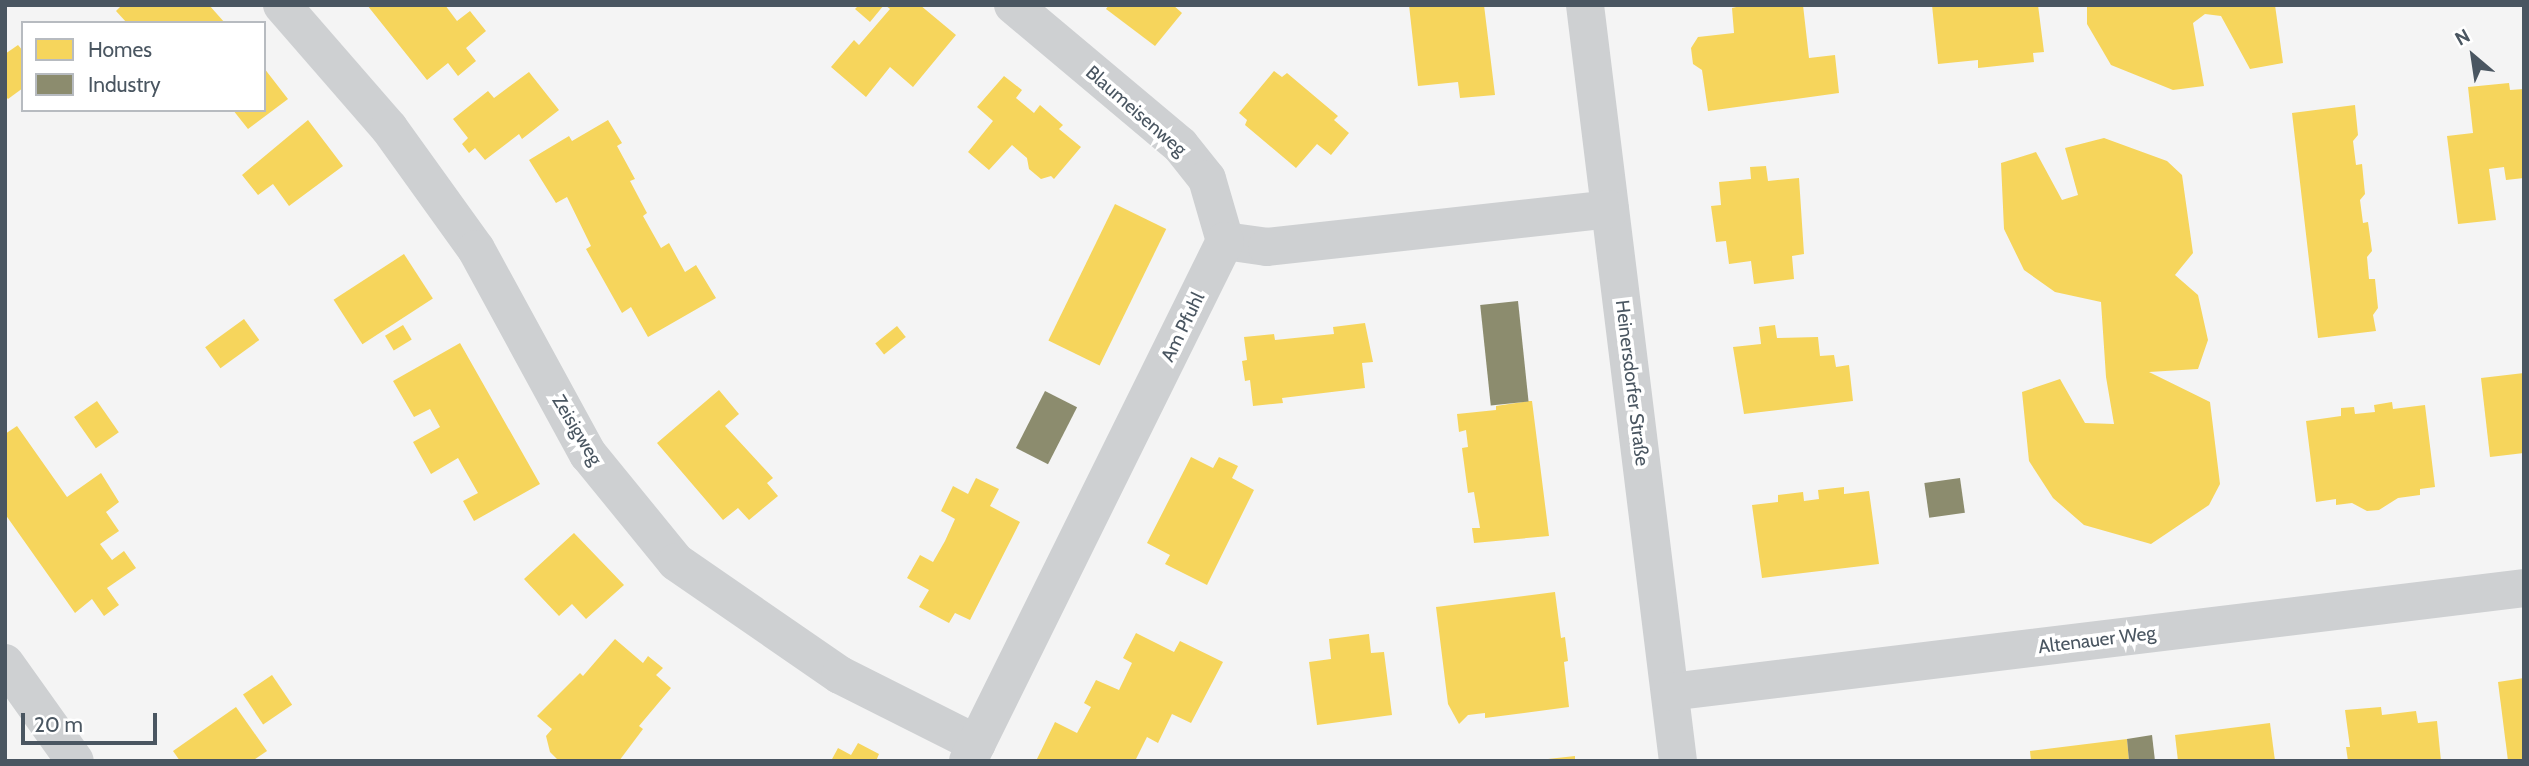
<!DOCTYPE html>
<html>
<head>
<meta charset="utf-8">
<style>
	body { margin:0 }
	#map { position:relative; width:2529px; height:766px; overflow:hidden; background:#f4f4f4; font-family:Cabin,sans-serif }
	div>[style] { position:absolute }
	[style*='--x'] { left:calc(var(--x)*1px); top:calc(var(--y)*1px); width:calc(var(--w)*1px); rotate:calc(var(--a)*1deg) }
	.homes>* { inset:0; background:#f6d55c; transform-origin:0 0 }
	.industry>* { inset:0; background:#8c8c6e; transform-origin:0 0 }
	.minor>* { height:38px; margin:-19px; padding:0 19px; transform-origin:19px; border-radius:19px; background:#ced0d2 }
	span { translate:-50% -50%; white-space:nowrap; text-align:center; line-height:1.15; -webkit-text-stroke:7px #fff; paint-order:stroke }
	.street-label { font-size:19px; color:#4a5661 }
	.frame { position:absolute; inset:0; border:7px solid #4a5661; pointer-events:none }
	.legend { position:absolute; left:21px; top:21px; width:245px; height:91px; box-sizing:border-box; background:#fff; border:2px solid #b7bbc0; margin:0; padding:9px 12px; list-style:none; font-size:21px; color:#4a5661 }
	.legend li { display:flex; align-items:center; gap:14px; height:35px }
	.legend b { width:35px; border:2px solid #b7bbc0 }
	.north { position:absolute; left:2438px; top:21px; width:70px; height:70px; -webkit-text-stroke:5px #fff; paint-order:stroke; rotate:331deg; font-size:19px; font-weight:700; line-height:28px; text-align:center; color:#4a5661 }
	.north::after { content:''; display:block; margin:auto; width:24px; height:32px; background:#4a5661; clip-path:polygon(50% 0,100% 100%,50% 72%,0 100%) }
	.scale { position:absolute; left:21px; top:713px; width:136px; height:32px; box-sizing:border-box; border:4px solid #4a5661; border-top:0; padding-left:9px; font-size:21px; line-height:24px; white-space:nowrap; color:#4a5661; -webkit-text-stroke:5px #fff; paint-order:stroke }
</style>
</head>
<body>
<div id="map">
	<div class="homes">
		<i style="clip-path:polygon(122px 5px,209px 5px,225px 23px,127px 23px,116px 11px)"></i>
		<i style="clip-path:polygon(367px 5px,445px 5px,457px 21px,470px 11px,486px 31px,466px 48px,476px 61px,458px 76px,448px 63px,427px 80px)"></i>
		<i style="clip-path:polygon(859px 5px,884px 5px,870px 22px,855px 9px)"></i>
		<i style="clip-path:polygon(885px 5px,920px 5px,956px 35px,913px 87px,890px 67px,866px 97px,831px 67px,854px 40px,859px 45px,890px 9px)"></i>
		<i style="clip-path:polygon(1109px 5px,1173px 5px,1182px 13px,1155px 46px,1106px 9px)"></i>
		<i style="clip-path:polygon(1409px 5px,1484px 5px,1495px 95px,1460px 98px,1458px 82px,1418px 86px)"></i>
		<i style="clip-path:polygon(1745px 5px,1803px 5px,1809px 58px,1835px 55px,1839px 93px,1708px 111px,1702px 70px,1693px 64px,1691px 48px,1698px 37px,1734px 33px,1732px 8px)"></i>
		<i style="clip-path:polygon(1932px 5px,2038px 5px,2044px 52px,2033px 53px,2034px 62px,1978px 68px,1978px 60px,1938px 64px)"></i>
		<i style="clip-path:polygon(2087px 5px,2275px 5px,2283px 63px,2250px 69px,2221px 16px,2205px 14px,2193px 23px,2204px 86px,2173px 90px,2111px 65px,2087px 24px)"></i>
		<i style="clip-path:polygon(18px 45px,23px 51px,23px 88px,8px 99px,5px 96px,5px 54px)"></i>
		<i style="clip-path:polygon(264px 68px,288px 99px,248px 129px,233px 110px,264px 110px)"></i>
		<i style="clip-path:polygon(1274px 71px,1282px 77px,1287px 73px,1338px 116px,1334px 120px,1349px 133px,1331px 155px,1317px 144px,1296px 168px,1245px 125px,1247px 120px,1239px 113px)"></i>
		<i style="clip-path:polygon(529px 72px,559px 110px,522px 139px,519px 134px,485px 160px,475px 148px,469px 153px,462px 144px,468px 138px,453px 119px,488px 91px,494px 98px)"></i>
		<i style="clip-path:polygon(1004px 76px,1022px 90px,1016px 98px,1034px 113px,1040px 105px,1063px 125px,1059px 129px,1081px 147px,1054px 179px,1051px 176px,1041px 179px,1029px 169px,1027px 158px,1012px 145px,989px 170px,968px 152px,993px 121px,977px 107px)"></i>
		<i style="clip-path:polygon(2509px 83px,2510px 90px,2524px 89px,2524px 178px,2506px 180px,2504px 167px,2489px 169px,2496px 220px,2458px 224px,2447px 136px,2473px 133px,2468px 87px)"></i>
		<i style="clip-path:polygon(2355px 105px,2358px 135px,2353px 141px,2356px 165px,2362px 164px,2365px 194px,2360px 200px,2363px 223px,2368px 222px,2372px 251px,2367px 257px,2369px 279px,2375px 279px,2378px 308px,2373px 315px,2376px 331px,2318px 338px,2292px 113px)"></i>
		<i style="clip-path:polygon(308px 120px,343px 166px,289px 206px,273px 184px,258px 195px,242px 175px)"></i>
		<i style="clip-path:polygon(608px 120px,622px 143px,617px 146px,635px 179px,630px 181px,647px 213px,643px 216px,661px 248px,669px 243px,685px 272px,696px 265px,716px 298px,648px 337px,631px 307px,622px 313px,586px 249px,591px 246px,567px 197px,556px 203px,529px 160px,569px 136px,572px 141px)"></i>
		<i style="clip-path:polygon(2104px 138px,2167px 161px,2182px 175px,2193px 253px,2175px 275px,2198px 295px,2208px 340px,2198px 369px,2149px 372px,2210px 402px,2220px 484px,2209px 505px,2151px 544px,2084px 525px,2053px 498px,2029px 461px,2022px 392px,2060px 379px,2085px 423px,2114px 424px,2106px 377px,2101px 302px,2055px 292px,2024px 270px,2004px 229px,2001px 163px,2036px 152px,2062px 200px,2078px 195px,2065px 148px)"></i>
		<i style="clip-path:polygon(1766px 166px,1768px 181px,1799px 178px,1804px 254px,1792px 256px,1794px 279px,1754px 284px,1751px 261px,1729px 264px,1726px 241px,1716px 242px,1711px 206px,1721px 205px,1719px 182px,1751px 179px,1750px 167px)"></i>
		<i style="left:1115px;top:204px;width:57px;height:152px;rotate:26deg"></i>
		<i style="left:404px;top:254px;width:53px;height:84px;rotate:57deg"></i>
		<i style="left:244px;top:319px;width:26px;height:48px;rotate:54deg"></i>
		<i style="clip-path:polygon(1365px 323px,1373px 362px,1362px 363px,1365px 388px,1282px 398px,1283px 403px,1253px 406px,1250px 380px,1245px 381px,1242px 361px,1247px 360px,1244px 337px,1274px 334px,1275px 340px,1334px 334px,1333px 327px)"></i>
		<i style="left:403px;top:325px;width:17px;height:21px;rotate:59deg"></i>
		<i style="clip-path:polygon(1775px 325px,1777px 338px,1818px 337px,1820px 356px,1834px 355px,1836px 367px,1849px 365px,1853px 401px,1744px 414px,1733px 347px,1761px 344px,1759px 327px)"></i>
		<i style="left:897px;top:326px;width:14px;height:28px;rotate:51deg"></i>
		<i style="clip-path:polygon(460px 343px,540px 484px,474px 521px,463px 501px,478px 493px,458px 458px,431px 474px,413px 442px,440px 427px,430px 409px,414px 417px,393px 381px)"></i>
		<i style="clip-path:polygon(2524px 373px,2524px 453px,2490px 457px,2481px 378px)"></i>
		<i style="clip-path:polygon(719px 390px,739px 414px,725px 426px,773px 478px,767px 483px,778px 496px,749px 520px,738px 508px,723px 520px,657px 443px)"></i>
		<i style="left:97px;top:401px;width:38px;height:28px;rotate:55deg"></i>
		<i style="clip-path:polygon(1529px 401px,1532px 401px,1549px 536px,1474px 543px,1472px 528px,1480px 528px,1474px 492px,1468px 493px,1462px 448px,1468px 447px,1466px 430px,1459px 432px,1457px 414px,1496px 410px,1496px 406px)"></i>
		<i style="clip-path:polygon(2392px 402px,2393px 409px,2425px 405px,2435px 487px,2420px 489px,2420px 495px,2398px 498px,2379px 510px,2367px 511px,2352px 503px,2336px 505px,2336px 499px,2316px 502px,2306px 421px,2341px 416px,2341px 408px,2354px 407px,2355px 414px,2375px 412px,2374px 405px)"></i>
		<i style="clip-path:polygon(17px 426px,67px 497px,101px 473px,119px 502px,106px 512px,119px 531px,100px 544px,112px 560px,124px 551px,136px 568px,107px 588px,119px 605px,104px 616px,92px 599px,75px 613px,5px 514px,5px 434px)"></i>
		<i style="clip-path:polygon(1191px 457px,1213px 468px,1219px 457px,1238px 466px,1232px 478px,1254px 490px,1207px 585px,1165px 564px,1170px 555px,1147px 543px)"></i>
		<i style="clip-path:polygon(976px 478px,999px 489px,990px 506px,1020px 522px,970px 620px,955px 613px,949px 623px,919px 607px,929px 590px,907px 578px,920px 555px,933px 562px,945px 541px,955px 519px,941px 511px,953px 486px,968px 494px)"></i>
		<i style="clip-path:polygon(1844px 487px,1844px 494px,1869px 491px,1879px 564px,1762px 578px,1752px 505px,1778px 502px,1778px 495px,1803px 492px,1804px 501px,1819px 499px,1818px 490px)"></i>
		<i style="clip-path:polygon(574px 533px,624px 585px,586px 619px,572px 604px,559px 616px,524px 579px)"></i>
		<i style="clip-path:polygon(1555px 592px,1561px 638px,1565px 637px,1568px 661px,1564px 662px,1569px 707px,1485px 718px,1485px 713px,1468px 715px,1459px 724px,1448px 704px,1436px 607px)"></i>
		<i style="clip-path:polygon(1136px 633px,1174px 652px,1180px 641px,1223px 662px,1191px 723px,1172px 714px,1158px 743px,1147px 737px,1135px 761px,1036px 761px,1055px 722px,1077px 733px,1091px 707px,1084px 703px,1096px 680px,1119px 690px,1132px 663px,1123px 658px)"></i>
		<i style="clip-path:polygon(1369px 634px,1371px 653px,1384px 652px,1392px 715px,1317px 725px,1309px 662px,1331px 659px,1329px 639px)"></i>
		<i style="clip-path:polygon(615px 639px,643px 663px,648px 656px,663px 668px,656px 675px,671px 688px,639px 726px,643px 729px,619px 761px,559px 761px,550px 752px,546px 736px,552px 729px,537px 716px,580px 673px,583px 676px)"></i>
		<i style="left:272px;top:675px;width:36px;height:35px;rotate:56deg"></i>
		<i style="clip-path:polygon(2524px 678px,2524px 761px,2508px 761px,2498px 682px)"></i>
		<i style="clip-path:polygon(236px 707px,267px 751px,252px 761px,180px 761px,173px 751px)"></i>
		<i style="clip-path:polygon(2381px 707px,2382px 715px,2416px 711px,2418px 723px,2437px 721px,2441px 761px,2348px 761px,2346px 747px,2350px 747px,2345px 710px)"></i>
		<i style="clip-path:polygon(2270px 723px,2275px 761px,2178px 761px,2175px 735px)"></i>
		<i style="clip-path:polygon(2127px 739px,2129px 761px,2031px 761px,2030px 751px)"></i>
		<i style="clip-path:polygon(858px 743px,879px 754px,876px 761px,831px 761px,838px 748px,851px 755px)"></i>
		<i style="clip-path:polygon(1575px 756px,1575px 761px,1548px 761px,1548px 759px)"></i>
	</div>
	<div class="industry">
		<i style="left:1518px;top:301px;width:101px;height:38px;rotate:84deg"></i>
		<i style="left:1045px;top:391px;width:36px;height:64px;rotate:27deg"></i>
		<i style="left:1960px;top:478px;width:35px;height:36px;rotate:82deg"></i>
		<i style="clip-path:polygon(2152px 735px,2155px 761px,2129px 761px,2127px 739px)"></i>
	</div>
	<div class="minor">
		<i style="--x:282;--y:5;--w:163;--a:49"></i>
		<i style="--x:389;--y:128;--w:149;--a:54.3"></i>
		<i style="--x:476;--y:249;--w:234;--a:61.4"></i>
		<i style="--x:588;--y:454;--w:139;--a:50.8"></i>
		<i style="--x:676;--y:562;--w:199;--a:34.6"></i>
		<i style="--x:840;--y:675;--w:153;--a:26.7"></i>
		<i style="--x:1013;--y:5;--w:218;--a:40"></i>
		<i style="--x:1180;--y:145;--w:43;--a:51.5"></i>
		<i style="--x:1207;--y:179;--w:65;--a:73.8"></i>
		<i style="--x:1585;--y:5;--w:762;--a:82.99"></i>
		<i style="--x:1225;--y:241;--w:42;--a:8.1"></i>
		<i style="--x:1267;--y:247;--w:345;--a:-6.3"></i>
		<i style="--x:5;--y:663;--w:120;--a:54.5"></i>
		<i style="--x:1670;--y:692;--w:860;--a:-6.94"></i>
		<i style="--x:968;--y:761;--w:580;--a:-63.7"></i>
	</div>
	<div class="street-label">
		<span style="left:1136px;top:111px;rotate:41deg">Blaumeisenweg</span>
		<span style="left:1183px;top:327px;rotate:-64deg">Am Pfuhl</span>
		<span style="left:1632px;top:383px;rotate:83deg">Heinersdorfer Straße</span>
		<span style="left:577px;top:430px;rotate:59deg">Zeisigweg</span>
		<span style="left:2097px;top:640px;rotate:-7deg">Altenauer Weg</span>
	</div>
	<div class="frame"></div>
	<ul class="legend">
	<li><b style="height:19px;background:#f6d55c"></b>Homes</li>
	<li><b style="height:19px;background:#8c8c6e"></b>Industry</li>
	</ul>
	<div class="north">N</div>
	<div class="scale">20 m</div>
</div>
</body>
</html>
